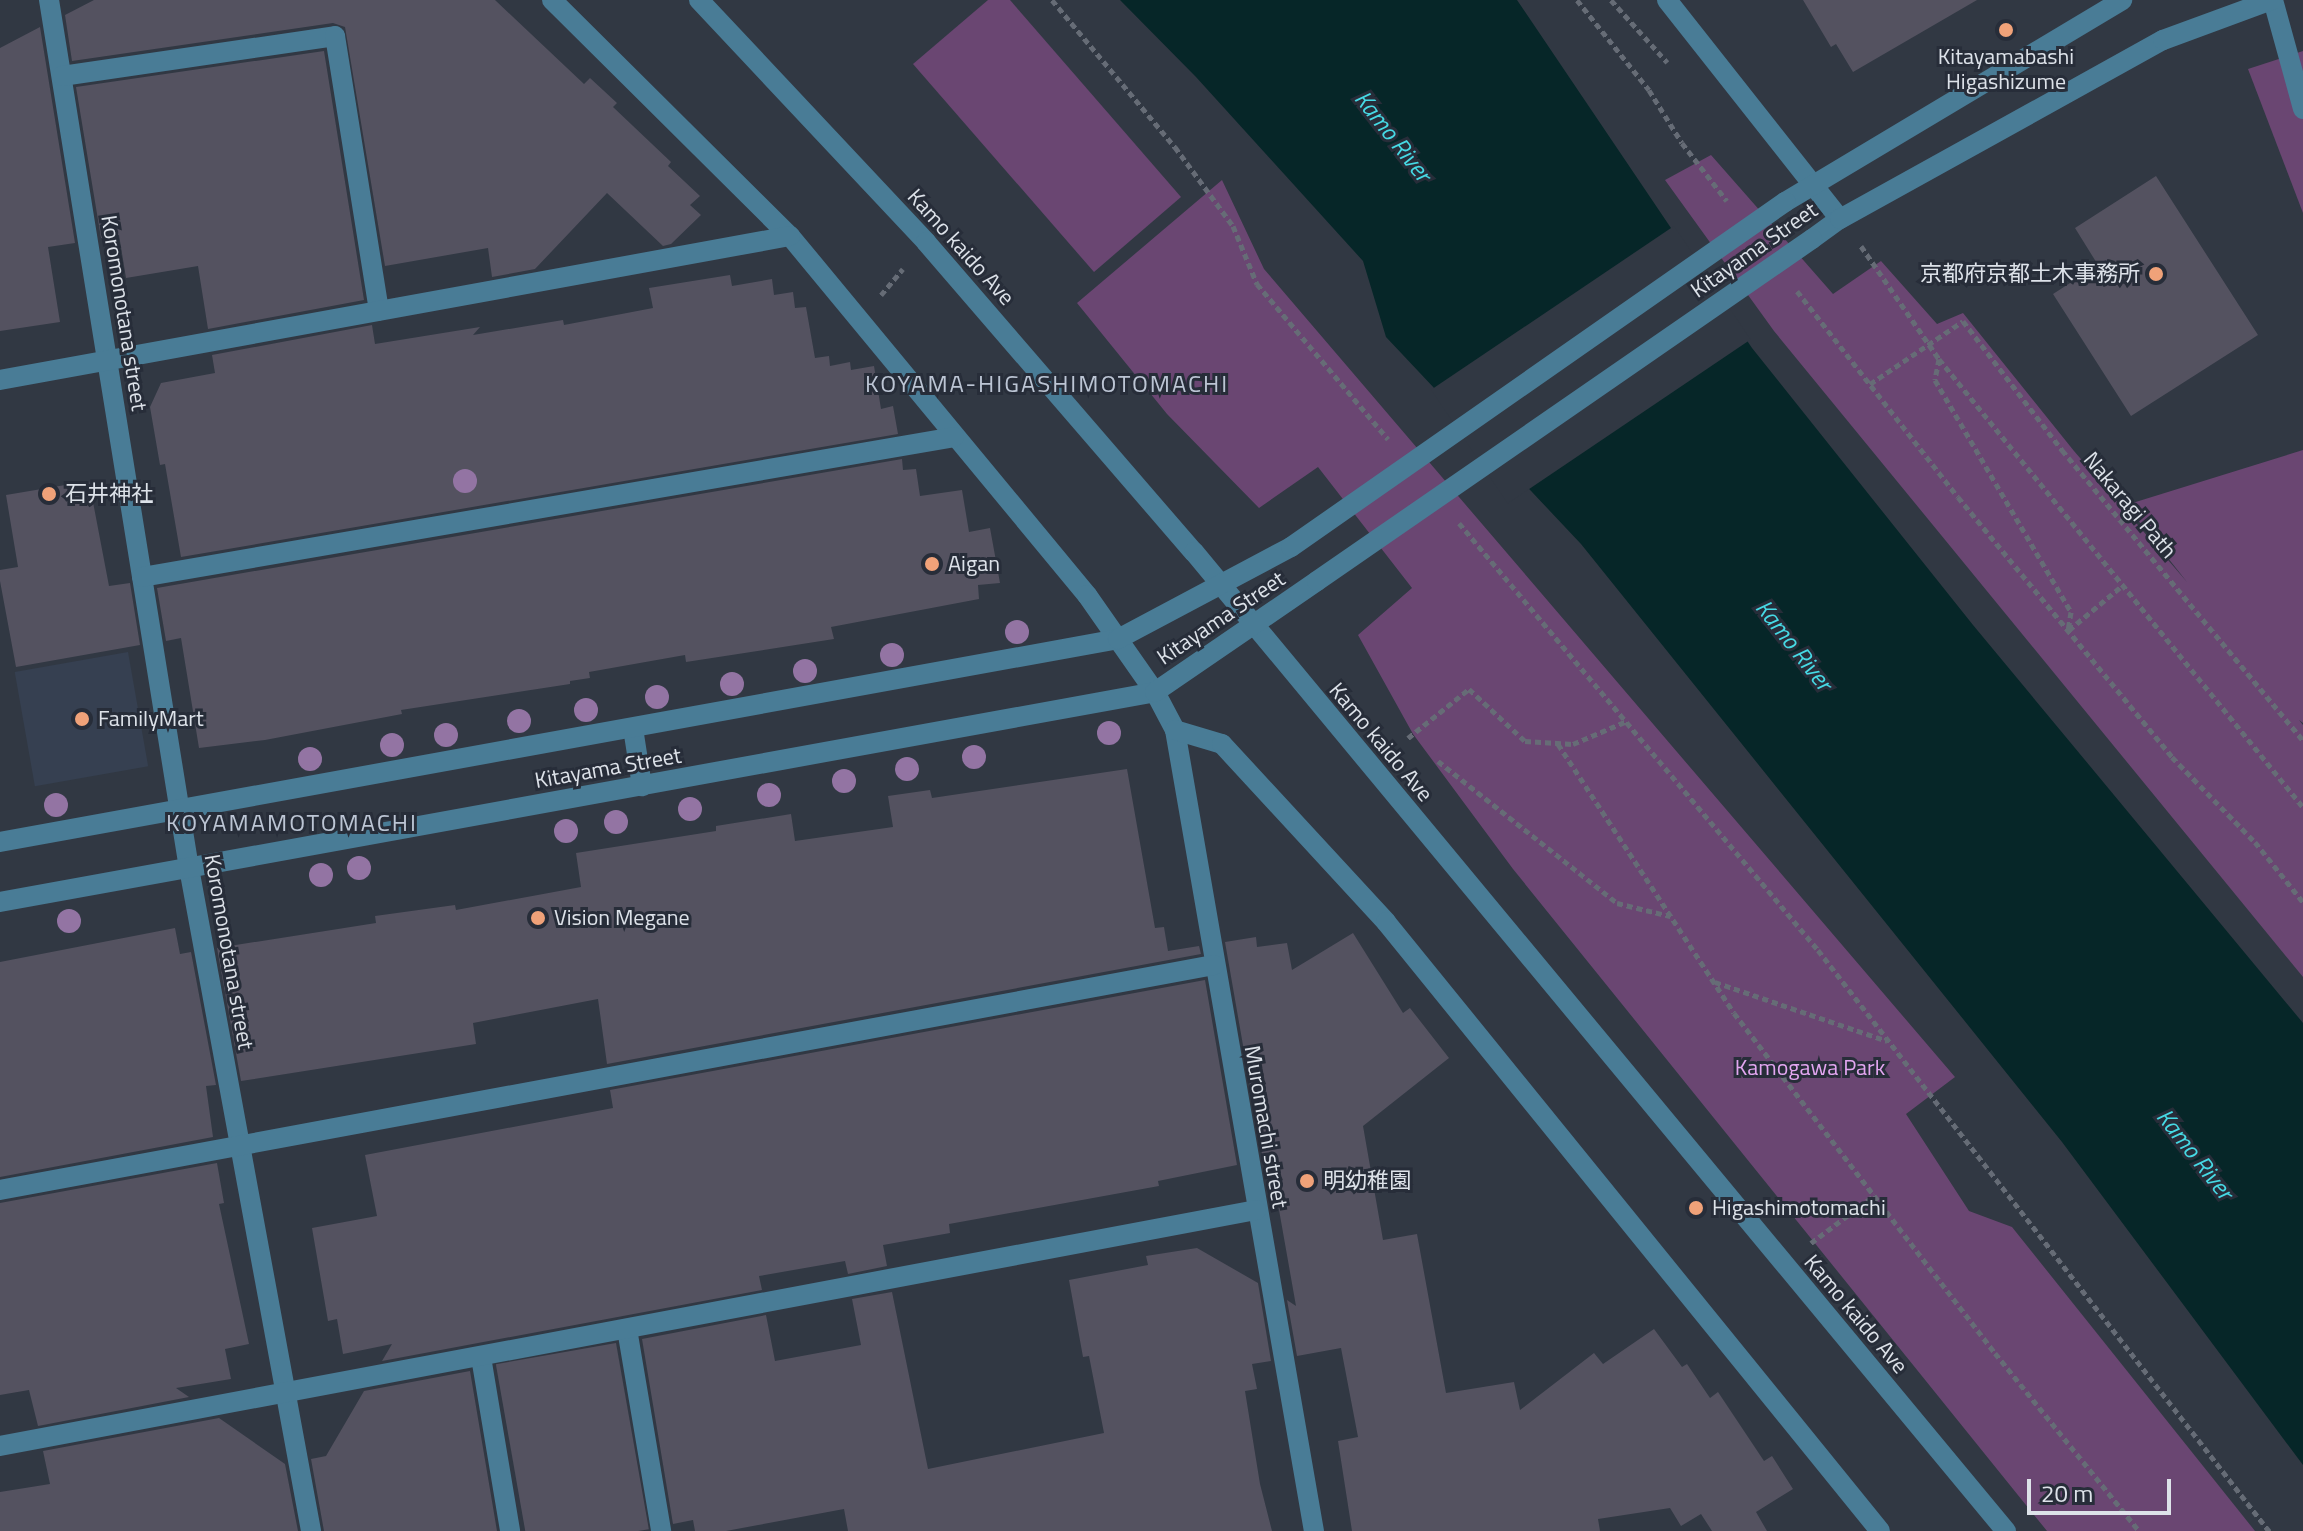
<!DOCTYPE html>
<html>
<head>
<meta charset="utf-8">
<style>
	body { margin:0 }
	#map { position:relative; width:2303px; height:1531px; overflow:hidden; background:#313843; font-family:"Titillium Web","Noto Sans JP",sans-serif }
	div>[style] { position:absolute }
	[style*='--x'] { left:calc(var(--x)*1px); top:calc(var(--y)*1px); width:calc(var(--w)*1px); rotate:calc(var(--a)*1deg) }
	.built>* { inset:0; background:#364051; transform-origin:0 0 }
	.green>* { inset:0; background:#6a4672 }
	.water>* { inset:0; background:#062628 }
	.pier>* { inset:0; background:#313843; transform-origin:0 0 }
	.building>* { inset:0; background:#545260; transform-origin:0 0 }
	.path>* { height:5px; margin-top:-2.5px; transform-origin:0; background:repeating-linear-gradient(90deg,#666c76 0 6px,transparent 0 10px) }
	.minor>* { height:20px; margin:-10px; padding:0 10px; transform-origin:10px; border-radius:10px; background:#497c96 }
	.minor-bridge>* { height:20px; margin:-10px; padding:0 10px; transform-origin:10px; border-radius:10px; background:#497c96 }
	.trees>* { width:24px; height:24px; margin:-12px; border-radius:50%; background:#9374a3 }
	.dots>* { width:22px; height:22px; translate:-50% -50%; box-sizing:border-box; border:4px solid #272d39; border-radius:50% }
	span { translate:-50% -50%; white-space:nowrap; text-align:center; line-height:1.15; -webkit-text-stroke:6px #272d39; paint-order:stroke }
	.poi-label { font-size:22px; color:#dde2e9 }
	.right { translate:-100% -50%; text-align:right }
	.left { translate:0 -50%; text-align:left }
	.street-label { font-size:22px; color:#dde2e9 }
	.park-label { font-size:22px; color:#e3a6f1 }
	.water-label { font-size:24px; color:#46d9e4; font-style:italic }
	.neighbourhood-label { font-size:24px; color:#bcc5d4; letter-spacing:2px }
	.scale { position:absolute; left:2027px; top:1479px; width:144px; height:36px; box-sizing:border-box; border:4px solid #dde2e9; border-top:0; padding-left:10px; font-size:24px; line-height:28px; white-space:nowrap; color:#dde2e9; -webkit-text-stroke:6px #272d39; paint-order:stroke }
</style>
</head>
<body>
<div id="map">
	<div class="built">
		<i style="left:128px;top:652px;width:116px;height:115px;rotate:80deg"></i>
	</div>
	<div class="green">
		<i style="clip-path:polygon(988px 0,1010px 0,1181px 197px,1094px 272px,913px 64px)"></i>
		<i style="clip-path:polygon(2303px 51px,2303px 213px,2248px 69px)"></i>
		<i style="clip-path:polygon(1711px 155px,1833px 294px,1881px 261px,1937px 324px,1963px 313px,2074px 451px,2187px 582px,2126px 505px,2303px 450px,2303px 723px,2299px 720px,2303px 725px,2303px 977px,1774px 331px,1665px 180px)"></i>
		<i style="clip-path:polygon(1222px 180px,1264px 269px,1955px 1077px,1906px 1114px,1969px 1211px,2012px 1227px,2255px 1531px,2047px 1531px,1513px 869px,1413px 734px,1358px 635px,1412px 588px,1318px 467px,1259px 508px,1167px 414px,1077px 303px)"></i>
	</div>
	<div class="water">
		<i style="clip-path:polygon(1120px 0,1517px 0,1752px 348px,1973px 625px,2303px 1023px,2303px 1465px,2062px 1142px,1581px 544px,1386px 337px,1363px 261px,1196px 77px)"></i>
	</div>
	<div class="pier">
		<i style="left:1674px;top:226px;width:137px;height:293px;rotate:56deg"></i>
	</div>
	<div class="building">
		<i style="clip-path:polygon(94px 0,495px 0,584px 84px,590px 78px,617px 103px,613px 107px,671px 162px,668px 166px,700px 196px,690px 205px,701px 215px,671px 244px,663px 246px,607px 193px,535px 269px,492px 277px,488px 248px,385px 266px,345px 27px,333px 23px,72px 61px,65px 15px)"></i>
		<i style="clip-path:polygon(1803px 0,1977px 0,1853px 72px,1836px 44px,1831px 47px)"></i>
		<i style="clip-path:polygon(40px 27px,75px 243px,48px 247px,60px 322px,0 331px,0 48px)"></i>
		<i style="clip-path:polygon(324px 51px,364px 300px,208px 329px,198px 266px,126px 278px,119px 235px,101px 238px,76px 87px)"></i>
		<i style="clip-path:polygon(2156px 176px,2258px 335px,2131px 416px,2053px 294px,2098px 265px,2075px 228px)"></i>
		<i style="clip-path:polygon(730px 275px,732px 286px,772px 279px,774px 295px,793px 292px,795px 308px,806px 307px,815px 358px,829px 356px,830px 366px,850px 362px,851px 370px,874px 366px,881px 409px,893px 406px,898px 434px,181px 557px,165px 464px,160px 465px,150px 407px,161px 383px,215px 373px,212px 355px,372px 325px,375px 344px,480px 327px,473px 335px,563px 320px,564px 325px,653px 308px,649px 288px)"></i>
		<i style="clip-path:polygon(902px 459px,903px 470px,916px 469px,920px 496px,962px 490px,969px 532px,990px 528px,1000px 583px,978px 585px,979px 599px,831px 627px,834px 639px,686px 662px,685px 655px,589px 672px,590px 678px,570px 681px,570px 684px,401px 710px,402px 714px,265px 740px,199px 748px,181px 638px,166px 641px,157px 588px)"></i>
		<i style="clip-path:polygon(89px 481px,109px 586px,130px 583px,140px 645px,16px 667px,0 581px,0 570px,18px 567px,6px 495px)"></i>
		<i style="clip-path:polygon(1127px 769px,1155px 928px,1164px 927px,1168px 951px,1199px 946px,1201px 954px,607px 1064px,598px 999px,473px 1023px,476px 1044px,241px 1081px,217px 948px,376px 923px,375px 916px,455px 905px,456px 910px,581px 887px,576px 853px,716px 831px,716px 826px,791px 814px,795px 841px,893px 827px,888px 796px,930px 790px,932px 798px)"></i>
		<i style="clip-path:polygon(175px 928px,180px 954px,191px 952px,216px 1085px,206px 1086px,213px 1137px,0 1177px,0 962px)"></i>
		<i style="clip-path:polygon(1353px 933px,1403px 1013px,1410px 1008px,1449px 1058px,1363px 1126px,1383px 1240px,1417px 1234px,1446px 1393px,1514px 1382px,1520px 1410px,1594px 1353px,1603px 1364px,1654px 1329px,1682px 1367px,1687px 1364px,1710px 1398px,1718px 1392px,1764px 1461px,1772px 1456px,1793px 1489px,1756px 1512px,1767px 1531px,1712px 1531px,1701px 1514px,1681px 1526px,1670px 1508px,1598px 1519px,1600px 1531px,1352px 1531px,1338px 1441px,1358px 1437px,1341px 1348px,1297px 1356px,1287px 1300px,1296px 1306px,1270px 1159px,1263px 1160px,1225px 942px,1256px 937px,1257px 947px,1287px 943px,1292px 970px)"></i>
		<i style="clip-path:polygon(1205px 980px,1237px 1165px,1158px 1181px,1159px 1186px,949px 1224px,950px 1233px,883px 1245px,887px 1266px,848px 1274px,845px 1261px,759px 1276px,762px 1290px,382px 1361px,392px 1344px,343px 1354px,337px 1319px,328px 1321px,312px 1228px,377px 1216px,365px 1155px,613px 1108px,610px 1090px)"></i>
		<i style="clip-path:polygon(217px 1163px,224px 1203px,219px 1204px,249px 1344px,225px 1349px,231px 1379px,176px 1388px,189px 1397px,38px 1426px,29px 1390px,0 1395px,0 1203px)"></i>
		<i style="clip-path:polygon(1197px 1248px,1258px 1283px,1271px 1361px,1252px 1364px,1257px 1389px,1245px 1391px,1260px 1484px,1272px 1531px,848px 1531px,844px 1509px,726px 1531px,695px 1531px,693px 1520px,673px 1524px,642px 1339px,766px 1315px,775px 1361px,861px 1345px,852px 1299px,892px 1292px,928px 1469px,1104px 1433px,1089px 1356px,1083px 1357px,1069px 1280px,1148px 1265px,1146px 1256px)"></i>
		<i style="left:616px;top:1343px;width:189px;height:122px;rotate:80deg"></i>
		<i style="clip-path:polygon(470px 1371px,497px 1531px,324px 1531px,311px 1459px,326px 1456px,364px 1391px)"></i>
		<i style="clip-path:polygon(219px 1418px,285px 1464px,298px 1531px,0 1531px,0 1492px,50px 1484px,43px 1451px)"></i>
	</div>
	<div class="path">
		<i style="--x:1052;--y:0;--w:192;--a:50.1"></i>
		<i style="--x:1175;--y:147;--w:98;--a:53.7"></i>
		<i style="--x:1233;--y:226;--w:63;--a:67.5"></i>
		<i style="--x:1257;--y:284;--w:203;--a:49.8"></i>
		<i style="--x:1577;--y:0;--w:115;--a:51.3"></i>
		<i style="--x:1649;--y:90;--w:62;--a:58.1"></i>
		<i style="--x:1682;--y:143;--w:73;--a:52.2"></i>
		<i style="--x:1611;--y:0;--w:84;--a:47.9"></i>
		<i style="--x:1861;--y:246;--w:137;--a:55.4"></i>
		<i style="--x:1939;--y:359;--w:21;--a:101"></i>
		<i style="--x:1935;--y:380;--w:269;--a:59.6"></i>
		<i style="--x:2071;--y:612;--w:18;--a:99"></i>
		<i style="--x:1797;--y:291;--w:261;--a:52"></i>
		<i style="--x:1958;--y:497;--w:337;--a:50.5"></i>
		<i style="--x:2172;--y:757;--w:119;--a:45.7"></i>
		<i style="--x:2255;--y:842;--w:77;--a:51.3"></i>
		<i style="--x:881;--y:295;--w:34;--a:-50"></i>
		<i style="--x:1939;--y:359;--w:577;--a:50.91"></i>
		<i style="--x:1870;--y:384;--w:112;--a:-34.1"></i>
		<i style="--x:1963;--y:321;--w:163;--a:52.5"></i>
		<i style="--x:2062;--y:450;--w:377;--a:50.3"></i>
		<i style="--x:1459;--y:523;--w:558;--a:49.94"></i>
		<i style="--x:1818;--y:950;--w:736;--a:52.18"></i>
		<i style="--x:2069;--y:630;--w:70;--a:-39.8"></i>
		<i style="--x:1408;--y:738;--w:78;--a:-38.8"></i>
		<i style="--x:1469;--y:689;--w:76;--a:42.9"></i>
		<i style="--x:1525;--y:741;--w:48;--a:3.6"></i>
		<i style="--x:1573;--y:744;--w:59;--a:-23.1"></i>
		<i style="--x:1558;--y:744;--w:321;--a:56.8"></i>
		<i style="--x:1734;--y:1013;--w:429;--a:52.5"></i>
		<i style="--x:1995;--y:1353;--w:229;--a:51"></i>
		<i style="--x:1438;--y:761;--w:228;--a:38.4"></i>
		<i style="--x:1617;--y:903;--w:55;--a:13.8"></i>
		<i style="--x:1715;--y:982;--w:182;--a:18.9"></i>
		<i style="--x:1811;--y:1243;--w:80;--a:-36.9"></i>
	</div>
	<div class="minor">
		<i style="--x:49;--y:0;--w:879;--a:80.84"></i>
		<i style="--x:189;--y:868;--w:674;--a:79.57"></i>
		<i style="--x:552;--y:0;--w:335;--a:44.8"></i>
		<i style="--x:790;--y:236;--w:466;--a:50.4"></i>
		<i style="--x:1087;--y:595;--w:118;--a:55"></i>
		<i style="--x:1155;--y:692;--w:43;--a:62.2"></i>
		<i style="--x:1175;--y:730;--w:813;--a:80.16"></i>
		<i style="--x:699;--y:0;--w:332;--a:46.8"></i>
		<i style="--x:926;--y:242;--w:410;--a:49.2"></i>
		<i style="--x:1194;--y:552;--w:1272;--a:50.33"></i>
		<i style="--x:1667;--y:0;--w:279;--a:51.7"></i>
		<i style="--x:2273;--y:0;--w:113;--a:74.6"></i>
		<i style="--x:62;--y:76;--w:276;--a:-8.3"></i>
		<i style="--x:335;--y:36;--w:278;--a:80.9"></i>
		<i style="--x:1785;--y:202;--w:393;--a:-30.9"></i>
		<i style="--x:1812;--y:239;--w:34;--a:-36"></i>
		<i style="--x:1840;--y:219;--w:369;--a:-29"></i>
		<i style="--x:2163;--y:40;--w:116;--a:-20.2"></i>
		<i style="--x:0;--y:380;--w:803;--a:-10.33"></i>
		<i style="--x:142;--y:577;--w:824;--a:-9.78"></i>
		<i style="--x:633;--y:728;--w:59;--a:81.2"></i>
		<i style="--x:1175;--y:730;--w:49;--a:16.6"></i>
		<i style="--x:1222;--y:744;--w:242;--a:47.3"></i>
		<i style="--x:1386;--y:922;--w:784;--a:50.95"></i>
		<i style="--x:0;--y:842;--w:1136;--a:-10.29"></i>
		<i style="--x:1118;--y:639;--w:196;--a:-28"></i>
		<i style="--x:0;--y:902;--w:1174;--a:-10.3"></i>
		<i style="--x:1155;--y:692;--w:196;--a:-34.4"></i>
		<i style="--x:0;--y:1190;--w:1235;--a:-10.5"></i>
		<i style="--x:627;--y:1329;--w:205;--a:80.4"></i>
		<i style="--x:481;--y:1357;--w:176;--a:80.5"></i>
		<i style="--x:0;--y:1446;--w:1278;--a:-10.64"></i>
	</div>
	<div class="minor-bridge">
		<i style="--x:1291;--y:547;--w:603;--a:-34.93"></i>
		<i style="--x:1317;--y:581;--w:602;--a:-34.64"></i>
	</div>
	<div class="trees">
		<i style="left:465px;top:481px"></i>
		<i style="left:1017px;top:632px"></i>
		<i style="left:892px;top:655px"></i>
		<i style="left:805px;top:671px"></i>
		<i style="left:732px;top:684px"></i>
		<i style="left:657px;top:697px"></i>
		<i style="left:586px;top:710px"></i>
		<i style="left:519px;top:721px"></i>
		<i style="left:1109px;top:733px"></i>
		<i style="left:446px;top:735px"></i>
		<i style="left:392px;top:745px"></i>
		<i style="left:974px;top:757px"></i>
		<i style="left:310px;top:759px"></i>
		<i style="left:907px;top:769px"></i>
		<i style="left:844px;top:781px"></i>
		<i style="left:769px;top:795px"></i>
		<i style="left:56px;top:805px"></i>
		<i style="left:690px;top:809px"></i>
		<i style="left:616px;top:822px"></i>
		<i style="left:566px;top:831px"></i>
		<i style="left:359px;top:868px"></i>
		<i style="left:321px;top:875px"></i>
		<i style="left:69px;top:921px"></i>
	</div>
	<div class="dots">
		<i style="left:2006px;top:30px;background:#f0a279"></i>
		<i style="left:2156px;top:274px;background:#f0a279"></i>
		<i style="left:49px;top:494px;background:#f0a279"></i>
		<i style="left:932px;top:564px;background:#f0a279"></i>
		<i style="left:82px;top:719px;background:#f0a279"></i>
		<i style="left:538px;top:918px;background:#f0a279"></i>
		<i style="left:1307px;top:1181px;background:#f0a279"></i>
		<i style="left:1696px;top:1208px;background:#f0a279"></i>
	</div>
	<div class="poi-label">
		<span style="left:2006px;top:69px">Kitayamabashi<br>Higashizume</span>
		<span class="right" style="left:2140px;top:274px">京都府京都土木事務所</span>
		<span class="left" style="left:65px;top:494px">石井神社</span>
		<span class="left" style="left:948px;top:564px">Aigan</span>
		<span class="left" style="left:98px;top:719px">FamilyMart</span>
		<span class="left" style="left:554px;top:918px">Vision Megane</span>
		<span class="left" style="left:1323px;top:1181px">明幼稚園</span>
		<span class="left" style="left:1712px;top:1208px">Higashimotomachi</span>
	</div>
	<div class="street-label">
		<span style="left:961px;top:247px;rotate:48deg">Kamo kaido Ave</span>
		<span style="left:1754px;top:250px;rotate:-35deg">Kitayama Street</span>
		<span style="left:124px;top:313px;rotate:81deg">Koromonotana street</span>
		<span style="left:2130px;top:505px;rotate:50deg">Nakaragi Path</span>
		<span style="left:1221px;top:618px;rotate:-34deg">Kitayama Street</span>
		<span style="left:1381px;top:742px;rotate:50deg">Kamo kaido Ave</span>
		<span style="left:608px;top:768px;rotate:-10deg">Kitayama Street</span>
		<span style="left:229px;top:952px;rotate:80deg">Koromonotana street</span>
		<span style="left:1266px;top:1127px;rotate:80deg">Muromachi street</span>
		<span style="left:1856px;top:1314px;rotate:50deg">Kamo kaido Ave</span>
	</div>
	<div class="park-label">
		<span style="left:1810px;top:1068px">Kamogawa Park</span>
	</div>
	<div class="water-label">
		<span style="left:1393px;top:136px;rotate:52deg">Kamo River</span>
		<span style="left:1794px;top:645px;rotate:52deg">Kamo River</span>
		<span style="left:2195px;top:1154px;rotate:52deg">Kamo River</span>
	</div>
	<div class="neighbourhood-label">
		<span style="left:1047px;top:384px">KOYAMA-HIGASHIMOTOMACHI</span>
		<span style="left:292px;top:823px">KOYAMAMOTOMACHI</span>
	</div>
	<div class="scale">20 m</div>
</div>
</body>
</html>
